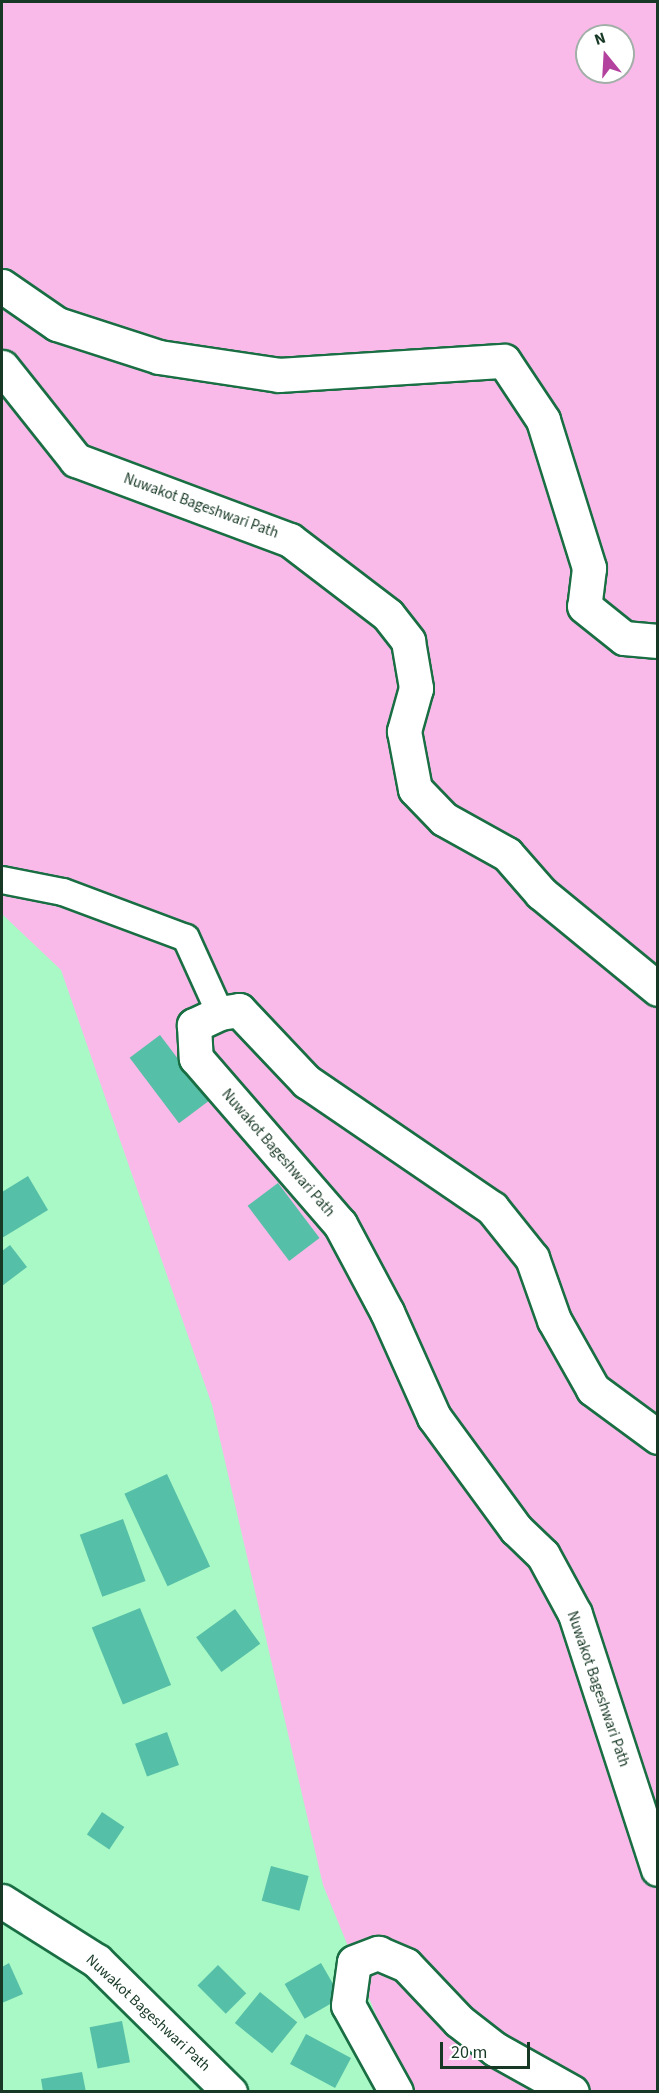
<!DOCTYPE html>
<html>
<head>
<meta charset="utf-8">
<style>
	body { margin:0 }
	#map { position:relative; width:659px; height:2093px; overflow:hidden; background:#a9f9c6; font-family:"Source Sans 3",sans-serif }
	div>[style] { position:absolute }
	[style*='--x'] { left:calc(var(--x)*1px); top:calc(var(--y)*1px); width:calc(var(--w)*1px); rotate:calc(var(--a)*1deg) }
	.green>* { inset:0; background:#f9bae9 }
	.building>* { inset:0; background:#55bfa7; transform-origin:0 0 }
	.roads { filter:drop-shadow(2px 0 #196e43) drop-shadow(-2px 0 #196e43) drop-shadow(0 2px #196e43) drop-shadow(0 -2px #196e43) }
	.street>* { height:26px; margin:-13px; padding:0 13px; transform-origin:13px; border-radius:13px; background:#fff }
	.secondary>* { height:33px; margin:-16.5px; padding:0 16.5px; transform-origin:16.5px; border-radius:16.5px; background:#fff }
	span { translate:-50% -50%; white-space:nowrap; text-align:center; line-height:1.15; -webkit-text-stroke:4.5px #fff; paint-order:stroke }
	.street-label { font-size:15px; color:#173825 }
	.frame { position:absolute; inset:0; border:3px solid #173825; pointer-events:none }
	.north { position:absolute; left:575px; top:24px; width:60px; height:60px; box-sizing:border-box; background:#fff; border:2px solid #a2afa8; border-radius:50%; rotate:342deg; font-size:16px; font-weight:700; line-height:24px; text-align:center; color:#173825 }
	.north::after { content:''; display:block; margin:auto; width:21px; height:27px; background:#b3429e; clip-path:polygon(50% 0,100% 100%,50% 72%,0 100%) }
	.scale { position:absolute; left:440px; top:2042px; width:90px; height:27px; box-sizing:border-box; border:3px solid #173825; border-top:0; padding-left:8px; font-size:18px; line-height:21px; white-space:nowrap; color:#173825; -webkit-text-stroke:4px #fff; paint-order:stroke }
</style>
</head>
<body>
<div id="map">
	<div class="green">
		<i style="clip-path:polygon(evenodd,2px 2px,657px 2px,657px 2091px,407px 2091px,323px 1885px,212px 1405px,61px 970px,2px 914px,2px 2px,587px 36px,623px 36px,623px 72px,587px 72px,587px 36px)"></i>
	</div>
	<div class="building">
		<i style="left:160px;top:1035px;width:82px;height:38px;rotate:53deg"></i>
		<i style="clip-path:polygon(28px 1176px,48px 1210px,2px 1238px,2px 1192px)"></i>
		<i style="left:278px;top:1183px;width:69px;height:38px;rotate:53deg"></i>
		<i style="clip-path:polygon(10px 1245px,27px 1267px,2px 1286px,2px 1251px)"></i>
		<i style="left:167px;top:1474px;width:102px;height:47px;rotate:65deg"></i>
		<i style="left:123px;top:1519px;width:66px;height:46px;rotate:70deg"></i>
		<i style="left:140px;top:1608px;width:83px;height:52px;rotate:68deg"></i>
		<i style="left:235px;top:1609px;width:43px;height:48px;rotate:54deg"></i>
		<i style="left:167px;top:1732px;width:35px;height:34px;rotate:70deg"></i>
		<i style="left:102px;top:1812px;width:27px;height:27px;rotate:34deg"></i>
		<i style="left:271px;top:1866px;width:39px;height:36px;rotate:15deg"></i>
		<i style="clip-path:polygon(9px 1963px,23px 1994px,2px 2003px,2px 1967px)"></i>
		<i style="left:321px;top:1963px;width:40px;height:42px;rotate:60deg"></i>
		<i style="left:218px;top:1965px;width:40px;height:29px;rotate:45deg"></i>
		<i style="left:260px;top:1992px;width:48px;height:40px;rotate:39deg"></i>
		<i style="left:122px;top:2021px;width:42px;height:33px;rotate:79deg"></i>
		<i style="left:306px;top:2034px;width:51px;height:34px;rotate:28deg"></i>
		<i style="clip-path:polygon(82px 2072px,86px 2092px,43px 2092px,41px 2079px)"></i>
	</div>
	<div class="roads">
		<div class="street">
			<i style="--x:2;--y:880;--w:62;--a:11.1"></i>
			<i style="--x:63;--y:892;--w:131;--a:20.5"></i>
			<i style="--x:186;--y:938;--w:82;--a:65.6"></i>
		</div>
		<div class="secondary">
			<i style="--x:2;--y:286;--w:67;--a:34.6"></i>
			<i style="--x:57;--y:324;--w:107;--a:17.9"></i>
			<i style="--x:159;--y:357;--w:121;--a:8.5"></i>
			<i style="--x:279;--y:375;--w:225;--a:-3.6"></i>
			<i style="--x:504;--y:361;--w:71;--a:56.5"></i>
			<i style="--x:543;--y:420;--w:155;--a:72.7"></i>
			<i style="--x:589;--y:568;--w:38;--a:97"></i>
			<i style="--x:584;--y:606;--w:51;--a:38.7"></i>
			<i style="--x:624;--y:638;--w:34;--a:5"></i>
			<i style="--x:2;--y:367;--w:119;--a:51.5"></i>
			<i style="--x:76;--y:460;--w:228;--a:20.5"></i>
			<i style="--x:290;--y:540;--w:123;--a:37.4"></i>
			<i style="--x:388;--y:615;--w:33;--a:52"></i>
			<i style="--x:408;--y:641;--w:48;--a:80.3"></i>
			<i style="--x:416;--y:688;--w:45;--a:105.6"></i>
			<i style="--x:404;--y:731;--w:59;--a:79.3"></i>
			<i style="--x:415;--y:789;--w:42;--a:46"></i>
			<i style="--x:444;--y:819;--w:72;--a:29.1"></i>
			<i style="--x:507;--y:854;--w:52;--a:48.9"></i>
			<i style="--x:541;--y:893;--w:151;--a:39.4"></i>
			<i style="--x:658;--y:1437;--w:81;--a:-143.6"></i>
			<i style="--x:593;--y:1389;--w:79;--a:-119.5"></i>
			<i style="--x:554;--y:1320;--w:66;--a:-109.5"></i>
			<i style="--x:532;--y:1258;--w:64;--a:-128.7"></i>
			<i style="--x:492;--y:1208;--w:224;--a:-145.7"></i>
			<i style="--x:307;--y:1082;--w:99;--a:-133.4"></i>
			<i style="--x:239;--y:1010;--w:19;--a:171"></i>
			<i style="--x:220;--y:1013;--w:29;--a:155"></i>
			<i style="--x:194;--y:1025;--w:33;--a:87"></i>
			<i style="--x:196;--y:1058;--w:220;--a:49.1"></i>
			<i style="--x:340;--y:1224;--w:100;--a:61.9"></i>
			<i style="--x:387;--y:1312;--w:115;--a:65.9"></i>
			<i style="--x:434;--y:1417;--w:139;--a:53.8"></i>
			<i style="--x:516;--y:1529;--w:37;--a:44"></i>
			<i style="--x:543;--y:1555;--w:67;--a:61.5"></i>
			<i style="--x:575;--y:1614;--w:268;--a:72"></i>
			<i style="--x:2;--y:1901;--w:112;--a:32.3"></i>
			<i style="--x:97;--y:1961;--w:187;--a:44.6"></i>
			<i style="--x:396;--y:2092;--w:99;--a:-118.9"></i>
			<i style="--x:348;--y:2005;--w:43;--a:-82.1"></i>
			<i style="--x:354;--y:1962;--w:26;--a:-21"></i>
			<i style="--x:378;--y:1953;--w:30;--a:23"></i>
			<i style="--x:406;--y:1965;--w:77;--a:46.6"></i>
			<i style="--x:459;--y:2021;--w:46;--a:37.9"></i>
			<i style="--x:495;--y:2049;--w:88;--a:29.2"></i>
		</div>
	</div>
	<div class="street-label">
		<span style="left:201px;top:506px;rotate:20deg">Nuwakot Bageshwari Path</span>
		<span style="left:278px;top:1153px;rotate:49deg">Nuwakot Bageshwari Path</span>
		<span style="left:598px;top:1689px;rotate:71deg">Nuwakot Bageshwari Path</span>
		<span style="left:148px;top:2013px;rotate:43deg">Nuwakot Bageshwari Path</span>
	</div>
	<div class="frame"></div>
	<div class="north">N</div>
	<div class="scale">20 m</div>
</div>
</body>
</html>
